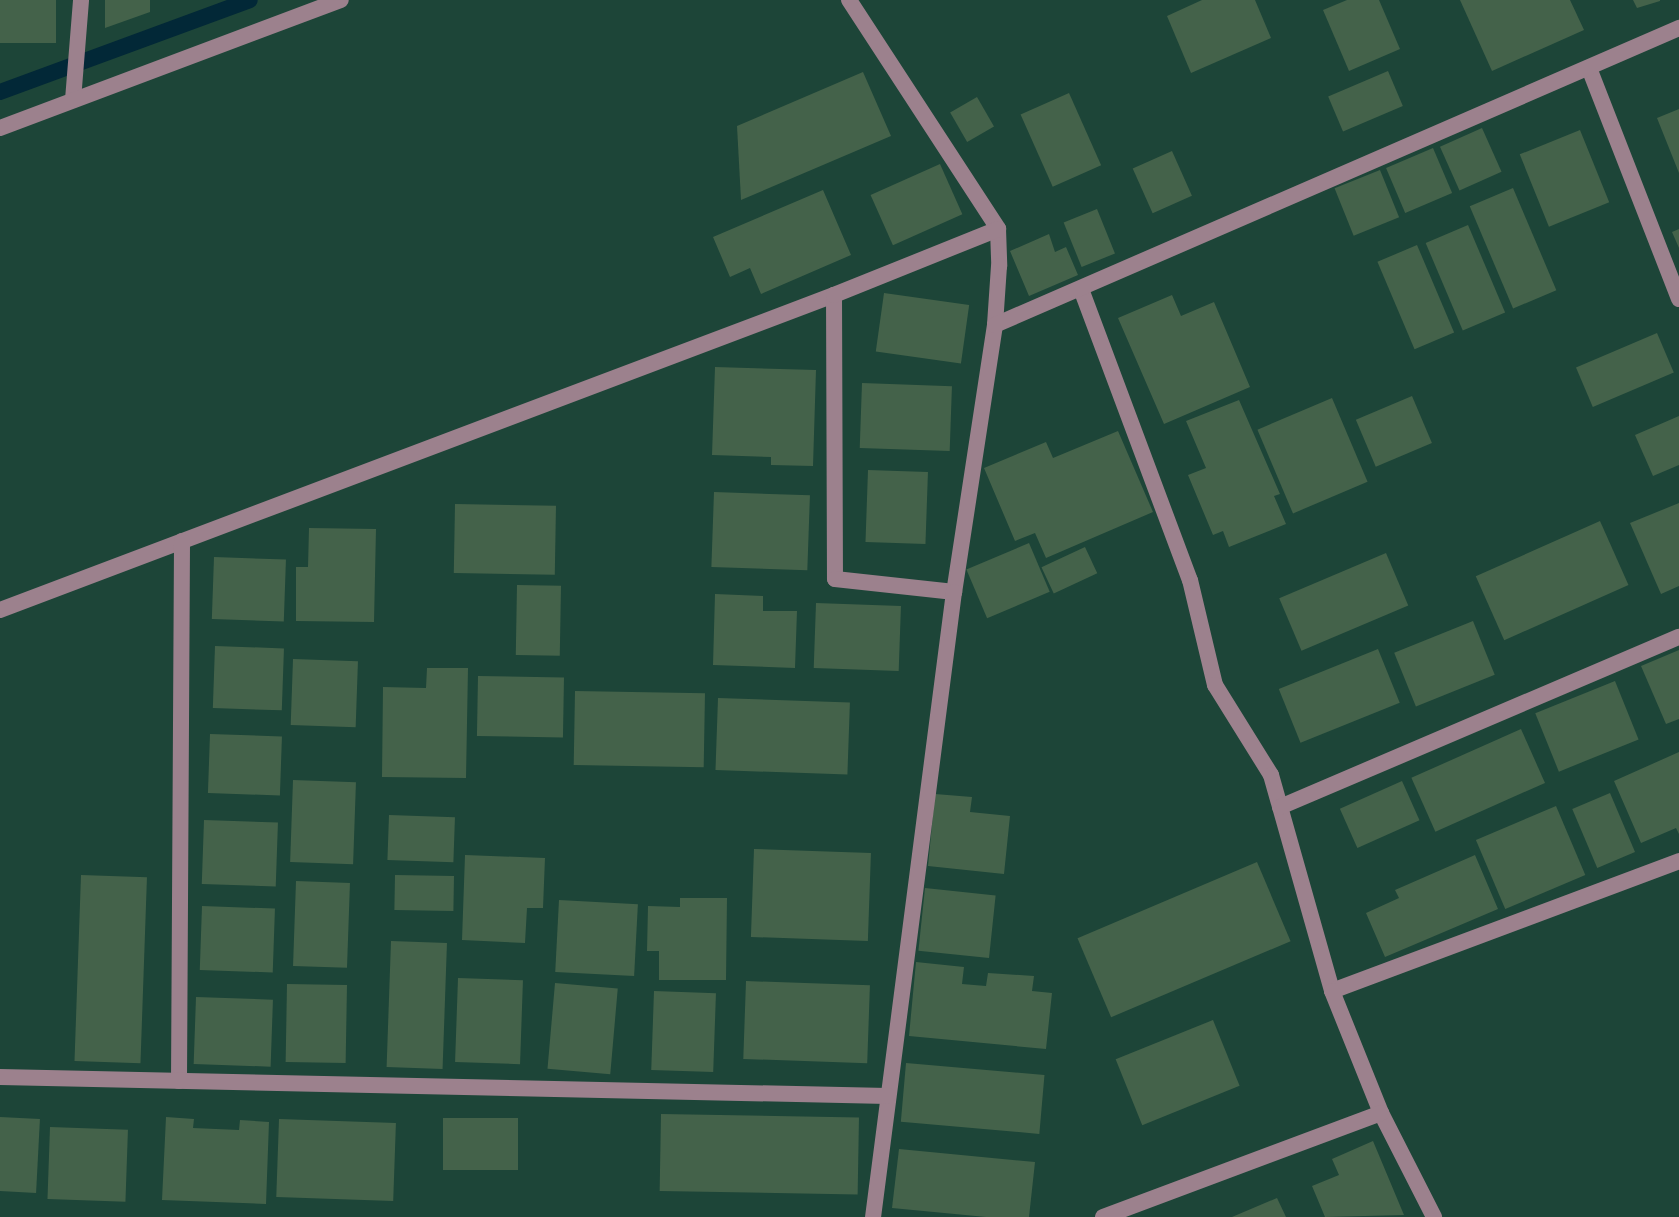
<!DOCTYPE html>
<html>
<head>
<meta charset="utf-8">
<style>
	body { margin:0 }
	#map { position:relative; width:1679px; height:1217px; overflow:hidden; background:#1d4538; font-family:Inter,sans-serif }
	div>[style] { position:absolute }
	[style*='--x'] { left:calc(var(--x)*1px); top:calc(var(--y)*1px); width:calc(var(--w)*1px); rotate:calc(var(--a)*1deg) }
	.stream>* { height:16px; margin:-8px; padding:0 8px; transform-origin:8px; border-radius:8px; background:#022837 }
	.building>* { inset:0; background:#44624a; transform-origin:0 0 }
	.service>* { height:16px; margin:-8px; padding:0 8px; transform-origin:8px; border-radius:8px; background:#9c818d }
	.minor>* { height:16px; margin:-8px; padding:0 8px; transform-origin:8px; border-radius:8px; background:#9c818d }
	span { translate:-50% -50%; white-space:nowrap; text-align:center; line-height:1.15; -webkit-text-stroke:6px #1d4538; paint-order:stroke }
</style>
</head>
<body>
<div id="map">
	<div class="stream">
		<i style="--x:0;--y:92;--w:266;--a:-20.2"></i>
	</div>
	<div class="building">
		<i style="left:0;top:0;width:56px;height:43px"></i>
		<i style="clip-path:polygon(105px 0,150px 0,150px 12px,105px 28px)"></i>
		<i style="clip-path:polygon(1202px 0,1255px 0,1271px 38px,1191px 73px,1167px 16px)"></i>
		<i style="clip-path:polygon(1347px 0,1379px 0,1400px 49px,1349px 71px,1323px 10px)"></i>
		<i style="clip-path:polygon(1460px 0,1570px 0,1584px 30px,1492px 71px)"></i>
		<i style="clip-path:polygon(1633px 0,1660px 0,1660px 1px,1637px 8px)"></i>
		<i style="left:1388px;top:71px;width:38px;height:65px;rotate:67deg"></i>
		<i style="clip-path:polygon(863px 72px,891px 136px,741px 200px,737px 126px)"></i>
		<i style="left:1069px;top:93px;width:79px;height:53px;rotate:66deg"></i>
		<i style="left:977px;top:97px;width:34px;height:31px;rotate:60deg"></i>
		<i style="clip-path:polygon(1679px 109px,1679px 173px,1657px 118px)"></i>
		<i style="left:1482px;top:128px;width:48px;height:46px;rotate:66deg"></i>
		<i style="left:1580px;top:130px;width:78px;height:65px;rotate:68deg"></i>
		<i style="left:1433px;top:148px;width:49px;height:51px;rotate:67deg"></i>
		<i style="left:1172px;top:151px;width:49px;height:43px;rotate:66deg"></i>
		<i style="left:940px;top:164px;width:55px;height:76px;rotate:66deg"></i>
		<i style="left:1380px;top:170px;width:51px;height:49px;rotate:68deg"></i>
		<i style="left:1513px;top:188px;width:111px;height:47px;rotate:67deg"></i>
		<i style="clip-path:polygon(823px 190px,851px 255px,761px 294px,750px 268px,730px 277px,713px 237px)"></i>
		<i style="left:1097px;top:209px;width:48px;height:36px;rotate:68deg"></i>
		<i style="left:1468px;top:225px;width:95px;height:46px;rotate:67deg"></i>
		<i style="clip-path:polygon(1679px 229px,1679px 248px,1672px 232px)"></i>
		<i style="clip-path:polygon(1049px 234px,1055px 252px,1066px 247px,1078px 275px,1029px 296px,1010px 251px)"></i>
		<i style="left:1417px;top:245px;width:95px;height:43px;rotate:67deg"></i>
		<i style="left:884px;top:293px;width:86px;height:59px;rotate:8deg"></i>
		<i style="clip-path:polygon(1172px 295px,1181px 316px,1214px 302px,1250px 387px,1164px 424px,1118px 318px)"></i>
		<i style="left:1657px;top:333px;width:43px;height:88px;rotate:67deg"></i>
		<i style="clip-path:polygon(715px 367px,816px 370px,813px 466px,771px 465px,771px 457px,712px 455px)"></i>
		<i style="left:862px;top:383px;width:90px;height:65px;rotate:2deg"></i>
		<i style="left:1412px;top:396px;width:51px;height:61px;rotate:67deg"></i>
		<i style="left:1332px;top:398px;width:91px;height:81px;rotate:67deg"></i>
		<i style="clip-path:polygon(1239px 400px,1280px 494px,1274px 496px,1286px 524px,1229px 547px,1223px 531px,1213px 535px,1188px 475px,1206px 468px,1186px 421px)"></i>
		<i style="clip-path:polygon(1679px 416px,1679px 465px,1653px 476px,1635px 435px)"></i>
		<i style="clip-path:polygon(1118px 431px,1153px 512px,1046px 558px,1035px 533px,1015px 541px,984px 468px,1046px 442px,1053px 458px)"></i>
		<i style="left:868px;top:470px;width:60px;height:72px;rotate:2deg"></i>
		<i style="left:714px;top:492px;width:96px;height:75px;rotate:2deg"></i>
		<i style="clip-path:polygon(1679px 503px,1679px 586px,1661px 594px,1630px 523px)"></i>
		<i style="left:455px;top:504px;width:101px;height:69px;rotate:1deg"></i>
		<i style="left:1600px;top:521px;width:70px;height:136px;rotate:66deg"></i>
		<i style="clip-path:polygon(309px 528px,376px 529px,374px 622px,296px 621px,296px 567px,308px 567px)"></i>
		<i style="left:1029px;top:543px;width:53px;height:68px;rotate:67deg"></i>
		<i style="left:1085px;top:547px;width:29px;height:48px;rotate:65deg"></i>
		<i style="left:1386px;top:553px;width:57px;height:116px;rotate:67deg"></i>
		<i style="left:214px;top:557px;width:72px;height:62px;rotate:2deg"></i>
		<i style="left:517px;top:585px;width:44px;height:70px;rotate:1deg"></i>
		<i style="clip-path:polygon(715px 594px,763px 596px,763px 611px,797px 611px,795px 668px,713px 665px)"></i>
		<i style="left:816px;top:603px;width:85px;height:65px;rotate:2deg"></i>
		<i style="left:1473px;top:621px;width:58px;height:85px;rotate:68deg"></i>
		<i style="left:215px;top:646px;width:69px;height:62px;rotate:2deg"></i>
		<i style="left:1378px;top:649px;width:58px;height:107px;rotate:68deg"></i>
		<i style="clip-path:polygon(1679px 650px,1679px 719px,1666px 724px,1641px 666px)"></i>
		<i style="left:293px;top:659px;width:65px;height:66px;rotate:2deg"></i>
		<i style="clip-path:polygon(427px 668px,468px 668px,466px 778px,382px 777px,383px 687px,426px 688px)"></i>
		<i style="left:478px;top:676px;width:86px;height:60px;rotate:1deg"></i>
		<i style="left:1615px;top:681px;width:63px;height:86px;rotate:68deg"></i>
		<i style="left:575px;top:691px;width:130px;height:74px;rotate:1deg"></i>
		<i style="left:718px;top:698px;width:132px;height:72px;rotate:2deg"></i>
		<i style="left:1521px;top:729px;width:59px;height:120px;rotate:66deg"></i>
		<i style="left:210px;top:734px;width:72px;height:59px;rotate:2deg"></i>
		<i style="clip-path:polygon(1679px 752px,1679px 834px,1676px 828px,1641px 843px,1614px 781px)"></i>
		<i style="left:293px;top:780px;width:63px;height:82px;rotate:2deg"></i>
		<i style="left:1402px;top:781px;width:43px;height:68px;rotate:66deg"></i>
		<i style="left:1610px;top:793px;width:64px;height:41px;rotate:67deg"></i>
		<i style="clip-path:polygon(935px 794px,972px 797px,970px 812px,1010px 816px,1004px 874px,928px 866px)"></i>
		<i style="left:1556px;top:806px;width:75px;height:87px;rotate:67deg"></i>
		<i style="left:389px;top:815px;width:66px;height:45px;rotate:2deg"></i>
		<i style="left:204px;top:820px;width:74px;height:64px;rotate:2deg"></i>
		<i style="left:754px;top:849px;width:117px;height:88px;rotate:2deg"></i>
		<i style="clip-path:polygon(465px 855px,545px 858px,543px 908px,527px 908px,525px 943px,462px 940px)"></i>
		<i style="clip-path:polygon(1475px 855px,1498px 909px,1385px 957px,1366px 913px,1399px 898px,1395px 890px)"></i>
		<i style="left:1257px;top:862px;width:86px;height:195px;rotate:67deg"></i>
		<i style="left:81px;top:875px;width:66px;height:186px;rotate:2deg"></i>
		<i style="left:395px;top:875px;width:59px;height:35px;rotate:1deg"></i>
		<i style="left:296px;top:881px;width:54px;height:85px;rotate:2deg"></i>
		<i style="left:925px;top:888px;width:71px;height:63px;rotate:6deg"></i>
		<i style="clip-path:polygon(680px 898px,727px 898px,726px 980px,659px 980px,659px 951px,647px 951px,648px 906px,680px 907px)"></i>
		<i style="left:559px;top:900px;width:79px;height:72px;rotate:3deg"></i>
		<i style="left:202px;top:906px;width:73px;height:64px;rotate:2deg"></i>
		<i style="left:391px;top:941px;width:56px;height:126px;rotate:2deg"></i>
		<i style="clip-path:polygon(916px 962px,964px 967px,962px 984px,986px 986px,988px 973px,1034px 976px,1032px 991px,1052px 993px,1046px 1049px,909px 1036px)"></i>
		<i style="left:458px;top:978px;width:65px;height:84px;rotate:2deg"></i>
		<i style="left:746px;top:981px;width:124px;height:78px;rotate:2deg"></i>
		<i style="left:555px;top:983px;width:63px;height:86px;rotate:5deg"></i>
		<i style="left:287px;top:984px;width:60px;height:78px;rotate:1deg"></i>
		<i style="left:654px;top:991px;width:62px;height:79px;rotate:2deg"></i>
		<i style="left:196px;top:997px;width:77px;height:67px;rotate:2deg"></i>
		<i style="left:1213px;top:1020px;width:71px;height:105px;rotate:68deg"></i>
		<i style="left:906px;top:1063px;width:139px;height:59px;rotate:5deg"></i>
		<i style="left:661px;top:1114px;width:198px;height:77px;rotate:1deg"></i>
		<i style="left:0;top:1117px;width:40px;height:74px;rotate:3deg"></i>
		<i style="clip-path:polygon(166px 1117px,194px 1119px,193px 1128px,239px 1130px,240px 1120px,269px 1122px,266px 1204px,162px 1200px)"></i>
		<i style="left:443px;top:1118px;width:75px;height:52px"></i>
		<i style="left:279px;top:1119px;width:117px;height:78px;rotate:2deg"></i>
		<i style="left:50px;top:1127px;width:78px;height:72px;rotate:2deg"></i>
		<i style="clip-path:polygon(1373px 1141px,1404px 1215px,1325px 1217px,1312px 1186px,1339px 1175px,1332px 1159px)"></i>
		<i style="clip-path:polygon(899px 1149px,1035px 1162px,1029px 1217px,986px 1217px,892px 1208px)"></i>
		<i style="clip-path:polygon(1277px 1198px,1286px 1217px,1232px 1217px)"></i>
	</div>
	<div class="service">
		<i style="--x:73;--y:100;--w:100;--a:-85.4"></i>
		<i style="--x:0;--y:610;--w:892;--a:-20.69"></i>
		<i style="--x:834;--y:295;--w:284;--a:89.8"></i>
		<i style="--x:835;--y:579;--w:120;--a:6.2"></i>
		<i style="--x:179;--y:1081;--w:540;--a:-89.68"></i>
	</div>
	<div class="minor">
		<i style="--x:849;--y:0;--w:273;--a:56.9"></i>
		<i style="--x:998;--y:229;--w:37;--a:88"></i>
		<i style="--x:999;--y:266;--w:59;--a:93.9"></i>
		<i style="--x:995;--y:325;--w:270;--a:98.7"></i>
		<i style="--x:954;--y:592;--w:630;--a:97.38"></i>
		<i style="--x:1589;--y:68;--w:248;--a:68.7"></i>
		<i style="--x:0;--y:128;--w:364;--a:-20.6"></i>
		<i style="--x:1081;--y:289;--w:311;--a:69.5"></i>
		<i style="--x:1190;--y:580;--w:108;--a:76.6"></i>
		<i style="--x:1215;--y:685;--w:106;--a:58.1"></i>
		<i style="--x:1271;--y:775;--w:224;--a:74.2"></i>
		<i style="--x:1332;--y:991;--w:371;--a:-20.5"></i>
		<i style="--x:834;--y:295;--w:177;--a:-21.9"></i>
		<i style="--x:995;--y:325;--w:746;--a:-23.47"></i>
		<i style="--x:1280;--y:807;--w:434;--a:-23.1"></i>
		<i style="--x:1332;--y:991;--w:131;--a:68.1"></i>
		<i style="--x:1381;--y:1113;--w:117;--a:63"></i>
		<i style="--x:0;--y:1077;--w:888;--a:1.23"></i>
		<i style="--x:1103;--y:1217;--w:297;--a:-20.5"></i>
	</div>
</div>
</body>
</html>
